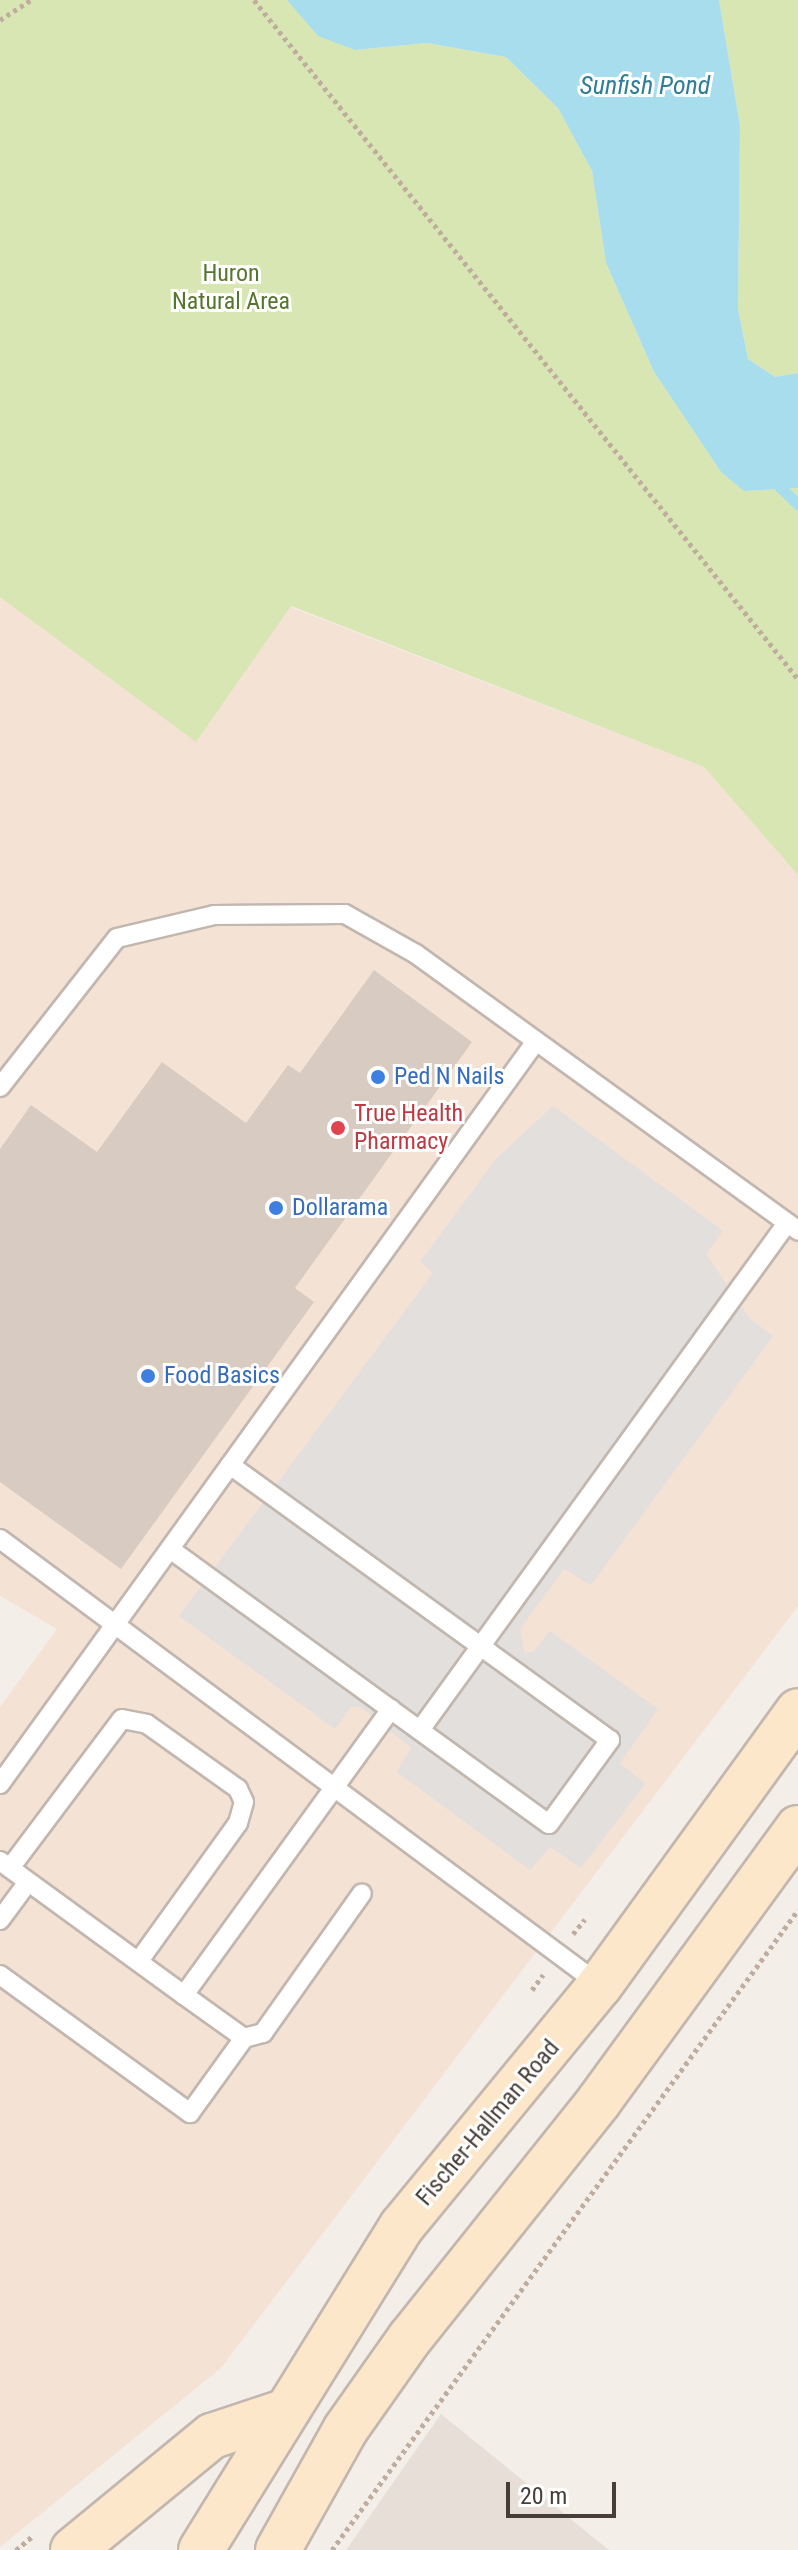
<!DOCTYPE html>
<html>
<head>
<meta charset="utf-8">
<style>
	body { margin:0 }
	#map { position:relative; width:798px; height:2550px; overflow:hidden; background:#f4eee9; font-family:"Roboto Condensed",sans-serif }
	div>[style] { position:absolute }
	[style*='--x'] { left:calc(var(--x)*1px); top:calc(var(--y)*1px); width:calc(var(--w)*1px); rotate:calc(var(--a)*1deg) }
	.residential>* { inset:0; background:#e7dfd7 }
	.commercial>* { inset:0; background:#f4e2d5 }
	.green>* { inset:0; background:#d8e6b4 }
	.parking>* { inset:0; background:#e2dfdd }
	.water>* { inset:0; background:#a8dded }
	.stream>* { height:11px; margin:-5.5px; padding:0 5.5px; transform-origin:5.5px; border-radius:5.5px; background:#a8dded }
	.building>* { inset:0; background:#d8cbc2 }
	.path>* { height:5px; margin-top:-2.5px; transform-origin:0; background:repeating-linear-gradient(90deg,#c0ad9e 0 4px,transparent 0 8px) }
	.roads { filter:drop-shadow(2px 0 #c2b7af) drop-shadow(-2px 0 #c2b7af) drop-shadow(0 2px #c2b7af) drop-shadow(0 -2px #c2b7af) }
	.service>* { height:18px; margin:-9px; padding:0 9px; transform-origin:9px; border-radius:9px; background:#fff }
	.secondary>* { height:44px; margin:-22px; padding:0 22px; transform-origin:22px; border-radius:22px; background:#fce7ca }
	.dots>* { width:22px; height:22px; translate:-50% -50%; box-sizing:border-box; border:4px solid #fff; border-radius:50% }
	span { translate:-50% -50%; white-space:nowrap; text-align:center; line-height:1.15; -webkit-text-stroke:6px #fff; paint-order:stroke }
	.park-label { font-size:24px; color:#56762d }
	.shop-label { font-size:24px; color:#366cbe }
	.left { translate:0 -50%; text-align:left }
	.health-label { font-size:24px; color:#be3a42 }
	.street-label { font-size:24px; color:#473e38 }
	.water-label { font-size:26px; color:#307e96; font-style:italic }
	.scale { position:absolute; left:506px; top:2482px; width:110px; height:36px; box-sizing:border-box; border:4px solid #473e38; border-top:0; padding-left:10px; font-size:24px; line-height:28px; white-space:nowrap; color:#473e38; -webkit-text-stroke:6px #fff; paint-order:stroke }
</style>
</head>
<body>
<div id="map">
	<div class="residential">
		<i style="clip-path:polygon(441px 2414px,609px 2550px,346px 2550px)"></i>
	</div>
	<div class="commercial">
		<i style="clip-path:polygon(184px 472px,293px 608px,704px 767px,798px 875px,798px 1606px,221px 2368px,0 2547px,0 1707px,57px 1629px,0 1596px,0 591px)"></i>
	</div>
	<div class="green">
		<i style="clip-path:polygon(0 0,298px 0,355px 50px,427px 43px,506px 57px,558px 108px,592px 171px,606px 263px,654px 372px,721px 472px,745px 491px,798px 488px,798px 875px,704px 767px,291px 606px,196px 742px,0 597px)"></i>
		<i style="clip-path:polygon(719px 0,798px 0,798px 373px,775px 377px,748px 359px,738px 309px,740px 126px)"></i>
	</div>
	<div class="parking">
		<i style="clip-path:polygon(553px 1106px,723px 1231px,706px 1254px,749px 1318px,773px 1336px,591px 1585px,564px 1569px,520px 1629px,524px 1653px,533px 1652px,550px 1631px,658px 1709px,620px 1763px,645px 1784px,581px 1868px,550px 1847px,530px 1870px,397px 1772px,411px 1748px,361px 1707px,351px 1707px,335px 1729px,179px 1616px,433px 1273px,420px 1262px,496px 1159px)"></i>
	</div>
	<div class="water">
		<i style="clip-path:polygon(287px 0,719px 0,740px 126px,738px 309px,748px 359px,775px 377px,798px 373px,798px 488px,744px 491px,721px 472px,654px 372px,606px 263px,592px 171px,558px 108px,506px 57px,427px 43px,355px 50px,318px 36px)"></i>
	</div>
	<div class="stream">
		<i style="--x:778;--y:485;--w:28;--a:44"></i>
	</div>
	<div class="building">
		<i style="clip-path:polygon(374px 970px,472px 1042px,295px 1288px,314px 1302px,121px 1569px,0 1482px,0 1149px,31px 1105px,97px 1152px,162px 1062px,246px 1123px,288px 1065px,300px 1073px)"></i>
	</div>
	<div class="path">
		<i style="--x:254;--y:0;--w:870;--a:51.3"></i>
		<i style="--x:0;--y:20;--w:37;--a:-33"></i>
		<i style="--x:573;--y:1934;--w:19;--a:-51"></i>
		<i style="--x:532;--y:1990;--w:19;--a:-54"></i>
		<i style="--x:16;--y:2550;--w:23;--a:-40"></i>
		<i style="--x:332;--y:2550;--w:792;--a:-53.94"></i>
	</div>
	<div class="roads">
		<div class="service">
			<i style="--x:0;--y:1087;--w:189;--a:-51.9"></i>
			<i style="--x:117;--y:938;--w:100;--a:-13.3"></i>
			<i style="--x:214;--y:915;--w:131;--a:-0.4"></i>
			<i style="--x:345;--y:914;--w:81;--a:29.4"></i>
			<i style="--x:416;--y:954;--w:472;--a:35.9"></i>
			<i style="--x:0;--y:1539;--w:748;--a:36.62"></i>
			<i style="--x:170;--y:1549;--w:468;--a:36"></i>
			<i style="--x:549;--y:1824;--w:104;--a:-54"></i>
			<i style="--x:610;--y:1740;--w:469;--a:-144.1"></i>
			<i style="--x:420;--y:1730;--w:626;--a:-54.1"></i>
			<i style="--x:0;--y:1784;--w:916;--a:-54.19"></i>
			<i style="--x:0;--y:1861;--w:228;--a:36.1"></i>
			<i style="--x:184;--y:1995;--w:353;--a:-54.1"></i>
			<i style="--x:10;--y:1868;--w:186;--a:-53.1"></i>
			<i style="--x:122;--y:1719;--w:25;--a:11"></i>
			<i style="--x:147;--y:1724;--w:112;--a:35.5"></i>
			<i style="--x:238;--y:1789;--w:14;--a:65"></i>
			<i style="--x:244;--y:1802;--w:22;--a:106"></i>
			<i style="--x:238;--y:1823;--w:170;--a:125.7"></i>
			<i style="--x:0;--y:1920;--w:47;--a:-53.6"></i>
			<i style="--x:0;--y:1975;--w:235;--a:36"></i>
			<i style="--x:190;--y:2113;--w:92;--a:-54.2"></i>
			<i style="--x:244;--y:2038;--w:74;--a:-144.4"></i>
			<i style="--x:244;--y:2038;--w:20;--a:-15"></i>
			<i style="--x:263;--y:2033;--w:171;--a:-54.7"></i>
		</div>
		<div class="secondary">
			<i style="--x:73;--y:2550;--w:180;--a:-39.4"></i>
			<i style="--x:212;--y:2436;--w:73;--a:-18.4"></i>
			<i style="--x:201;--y:2550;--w:381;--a:-58.2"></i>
			<i style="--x:402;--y:2226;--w:312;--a:-50.6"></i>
			<i style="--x:600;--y:1985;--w:338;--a:-54.1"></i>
			<i style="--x:278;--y:2550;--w:137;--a:-60.8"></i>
			<i style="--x:345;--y:2430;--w:113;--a:-54.8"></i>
			<i style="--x:410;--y:2338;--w:303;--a:-51.4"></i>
			<i style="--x:599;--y:2101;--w:338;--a:-53.9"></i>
		</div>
	</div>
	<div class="dots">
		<i style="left:378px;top:1077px;background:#3f7fe0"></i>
		<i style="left:338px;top:1128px;background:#e0444e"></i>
		<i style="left:276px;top:1208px;background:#3f7fe0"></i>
		<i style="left:148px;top:1376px;background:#3f7fe0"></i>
	</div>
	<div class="park-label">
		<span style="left:231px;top:288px">Huron<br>Natural Area</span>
	</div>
	<div class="shop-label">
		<span class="left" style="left:394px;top:1077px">Ped N Nails</span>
		<span class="left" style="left:292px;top:1208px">Dollarama</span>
		<span class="left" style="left:164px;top:1376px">Food Basics</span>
	</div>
	<div class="health-label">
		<span class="left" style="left:354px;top:1128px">True Health<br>Pharmacy</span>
	</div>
	<div class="street-label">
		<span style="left:488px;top:2123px;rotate:-50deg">Fischer-Hallman Road</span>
	</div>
	<div class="water-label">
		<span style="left:645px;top:86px">Sunfish Pond</span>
	</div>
	<div class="scale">20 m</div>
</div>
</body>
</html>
